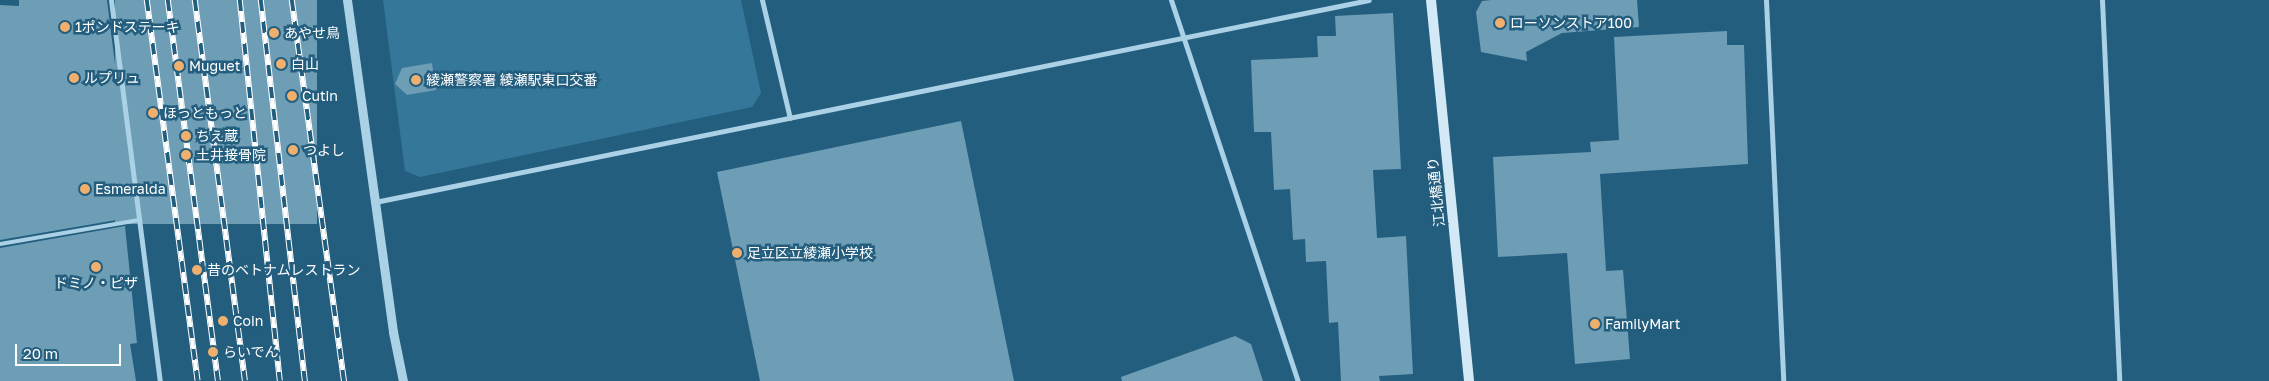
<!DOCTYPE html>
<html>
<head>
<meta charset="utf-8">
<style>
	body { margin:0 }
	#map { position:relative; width:2269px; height:381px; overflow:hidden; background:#245e7e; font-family:"Golos Text","Noto Sans JP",sans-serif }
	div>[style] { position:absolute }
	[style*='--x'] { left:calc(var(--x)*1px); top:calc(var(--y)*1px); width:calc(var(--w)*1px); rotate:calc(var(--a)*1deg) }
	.green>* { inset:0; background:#357799 }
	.building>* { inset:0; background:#6e9db6; transform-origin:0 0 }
	.service>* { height:4px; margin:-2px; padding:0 2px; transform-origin:2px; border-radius:2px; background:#aad1e5 }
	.minor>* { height:5px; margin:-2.5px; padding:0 2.5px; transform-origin:2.5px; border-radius:2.5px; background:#aad1e5 }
	.tertiary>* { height:9px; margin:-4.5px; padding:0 4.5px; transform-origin:4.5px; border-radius:4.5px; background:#aad1e5 }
	.secondary>* { height:10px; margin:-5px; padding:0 5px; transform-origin:5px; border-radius:5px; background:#d3e9f5 }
	.rail>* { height:5.5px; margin-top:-2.75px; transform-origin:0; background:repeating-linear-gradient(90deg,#245e7e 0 11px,#fff 0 22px); box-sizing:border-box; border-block:1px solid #fff }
	.dots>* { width:14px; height:14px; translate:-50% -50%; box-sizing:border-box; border:2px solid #245e7e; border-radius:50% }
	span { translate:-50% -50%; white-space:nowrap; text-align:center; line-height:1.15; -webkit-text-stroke:5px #245e7e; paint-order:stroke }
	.poi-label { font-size:14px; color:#fff }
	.left { translate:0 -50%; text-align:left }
	.street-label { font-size:14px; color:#fff }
	.scale { position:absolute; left:15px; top:344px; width:106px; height:22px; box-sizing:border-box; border:2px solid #fff; border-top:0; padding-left:6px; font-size:15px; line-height:18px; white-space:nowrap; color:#fff; -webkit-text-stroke:4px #245e7e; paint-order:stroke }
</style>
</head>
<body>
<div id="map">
	<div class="green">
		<i style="clip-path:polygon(383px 0,741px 0,761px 93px,752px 107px,420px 177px,405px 171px)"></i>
	</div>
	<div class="building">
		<i style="clip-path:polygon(19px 0,107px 0,134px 217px,0 240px,0 5px,19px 6px)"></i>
		<i style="left:115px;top:0;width:202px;height:224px"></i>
		<i style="clip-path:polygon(1491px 0,1637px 0,1639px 27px,1562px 33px,1526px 52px,1527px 61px,1481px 52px,1476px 12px,1482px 1px)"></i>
		<i style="clip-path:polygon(1393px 13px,1401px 169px,1373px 170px,1377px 238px,1406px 236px,1413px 374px,1379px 376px,1380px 381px,1341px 381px,1338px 322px,1329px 323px,1326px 261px,1306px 262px,1305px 239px,1293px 240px,1290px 189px,1274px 190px,1271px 132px,1254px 132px,1251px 60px,1318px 57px,1317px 36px,1336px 36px,1335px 16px)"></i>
		<i style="clip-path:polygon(1727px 31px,1727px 45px,1744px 45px,1748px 164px,1600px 174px,1606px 271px,1623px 270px,1630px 359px,1575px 364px,1567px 253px,1498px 257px,1493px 157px,1591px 152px,1590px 142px,1619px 140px,1614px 37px)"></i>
		<i style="clip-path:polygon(432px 63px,436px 90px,407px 95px,395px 84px,402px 68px)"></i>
		<i style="clip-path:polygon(961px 121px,1014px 381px,760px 381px,717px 172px)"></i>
		<i style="clip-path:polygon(125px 226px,137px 343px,130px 344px,136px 381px,0 381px,0 248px)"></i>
		<i style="clip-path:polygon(1235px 336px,1251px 344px,1263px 381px,1122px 381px,1121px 377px)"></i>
	</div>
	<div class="service">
		<i style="--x:0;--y:244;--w:141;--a:-9.8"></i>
	</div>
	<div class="minor">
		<i style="--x:111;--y:0;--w:384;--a:82.7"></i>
		<i style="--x:762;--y:0;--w:121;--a:76.7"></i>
		<i style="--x:1171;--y:0;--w:402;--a:71.6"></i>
		<i style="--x:1766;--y:0;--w:381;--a:87.4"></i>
		<i style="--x:2102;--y:0;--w:381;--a:87.4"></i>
		<i style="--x:375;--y:202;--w:1014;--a:-11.49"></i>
	</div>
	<div class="tertiary">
		<i style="--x:347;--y:0;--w:335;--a:82.1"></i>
		<i style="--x:393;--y:332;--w:50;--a:78.5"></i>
	</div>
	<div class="secondary">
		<i style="--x:1431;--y:0;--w:383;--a:84.3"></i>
	</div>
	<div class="rail">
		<i style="--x:147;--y:0;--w:384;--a:82.4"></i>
		<i style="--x:168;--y:0;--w:384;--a:82.5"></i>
		<i style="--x:195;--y:0;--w:384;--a:82.5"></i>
		<i style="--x:240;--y:0;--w:383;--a:84"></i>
		<i style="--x:261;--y:0;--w:384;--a:83.4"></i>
		<i style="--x:292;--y:0;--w:385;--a:82.2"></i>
	</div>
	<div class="dots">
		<i style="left:1500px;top:23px;background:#efaf6e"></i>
		<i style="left:65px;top:27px;background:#efaf6e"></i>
		<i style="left:274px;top:33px;background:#efaf6e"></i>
		<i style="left:281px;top:64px;background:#efaf6e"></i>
		<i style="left:179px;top:66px;background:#efaf6e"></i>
		<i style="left:74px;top:78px;background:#efaf6e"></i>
		<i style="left:416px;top:80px;background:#efaf6e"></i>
		<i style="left:292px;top:96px;background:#efaf6e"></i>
		<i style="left:153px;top:113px;background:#efaf6e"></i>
		<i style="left:186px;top:136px;background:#efaf6e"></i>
		<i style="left:293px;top:150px;background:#efaf6e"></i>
		<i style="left:186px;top:155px;background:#efaf6e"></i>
		<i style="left:85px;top:189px;background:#efaf6e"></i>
		<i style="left:737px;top:253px;background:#efaf6e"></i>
		<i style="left:96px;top:267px;background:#efaf6e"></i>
		<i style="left:197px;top:270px;background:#efaf6e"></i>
		<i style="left:223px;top:321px;background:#efaf6e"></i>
		<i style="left:1595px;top:324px;background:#efaf6e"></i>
		<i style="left:213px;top:352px;background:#efaf6e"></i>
	</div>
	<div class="poi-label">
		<span class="left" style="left:1510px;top:23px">ローソンストア100</span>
		<span class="left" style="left:75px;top:27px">1ポンドステーキ</span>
		<span class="left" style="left:284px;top:33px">あやせ鳥</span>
		<span class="left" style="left:291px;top:64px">白山</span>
		<span class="left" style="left:189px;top:66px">Muguet</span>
		<span class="left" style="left:84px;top:78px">ルプリュ</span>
		<span class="left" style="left:426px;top:80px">綾瀬警察署 綾瀬駅東口交番</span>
		<span class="left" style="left:302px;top:96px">Cutin</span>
		<span class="left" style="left:163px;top:113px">ほっともっと</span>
		<span class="left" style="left:196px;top:136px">ちえ蔵</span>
		<span class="left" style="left:303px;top:150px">つよし</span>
		<span class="left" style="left:196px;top:155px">土井接骨院</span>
		<span class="left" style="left:95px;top:189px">Esmeralda</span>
		<span class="left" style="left:747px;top:253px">足立区立綾瀬小学校</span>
		<span class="left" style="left:207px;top:270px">昔のベトナムレストラン</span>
		<span style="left:96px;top:283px">ドミノ・ピザ</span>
		<span class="left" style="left:233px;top:321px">Coin</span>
		<span class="left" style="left:1605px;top:324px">FamilyMart</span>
		<span class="left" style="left:223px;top:352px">らいでん</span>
	</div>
	<div class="street-label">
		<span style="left:1436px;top:192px;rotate:-96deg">江北橋通り</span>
	</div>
	<div class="scale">20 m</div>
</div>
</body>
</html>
